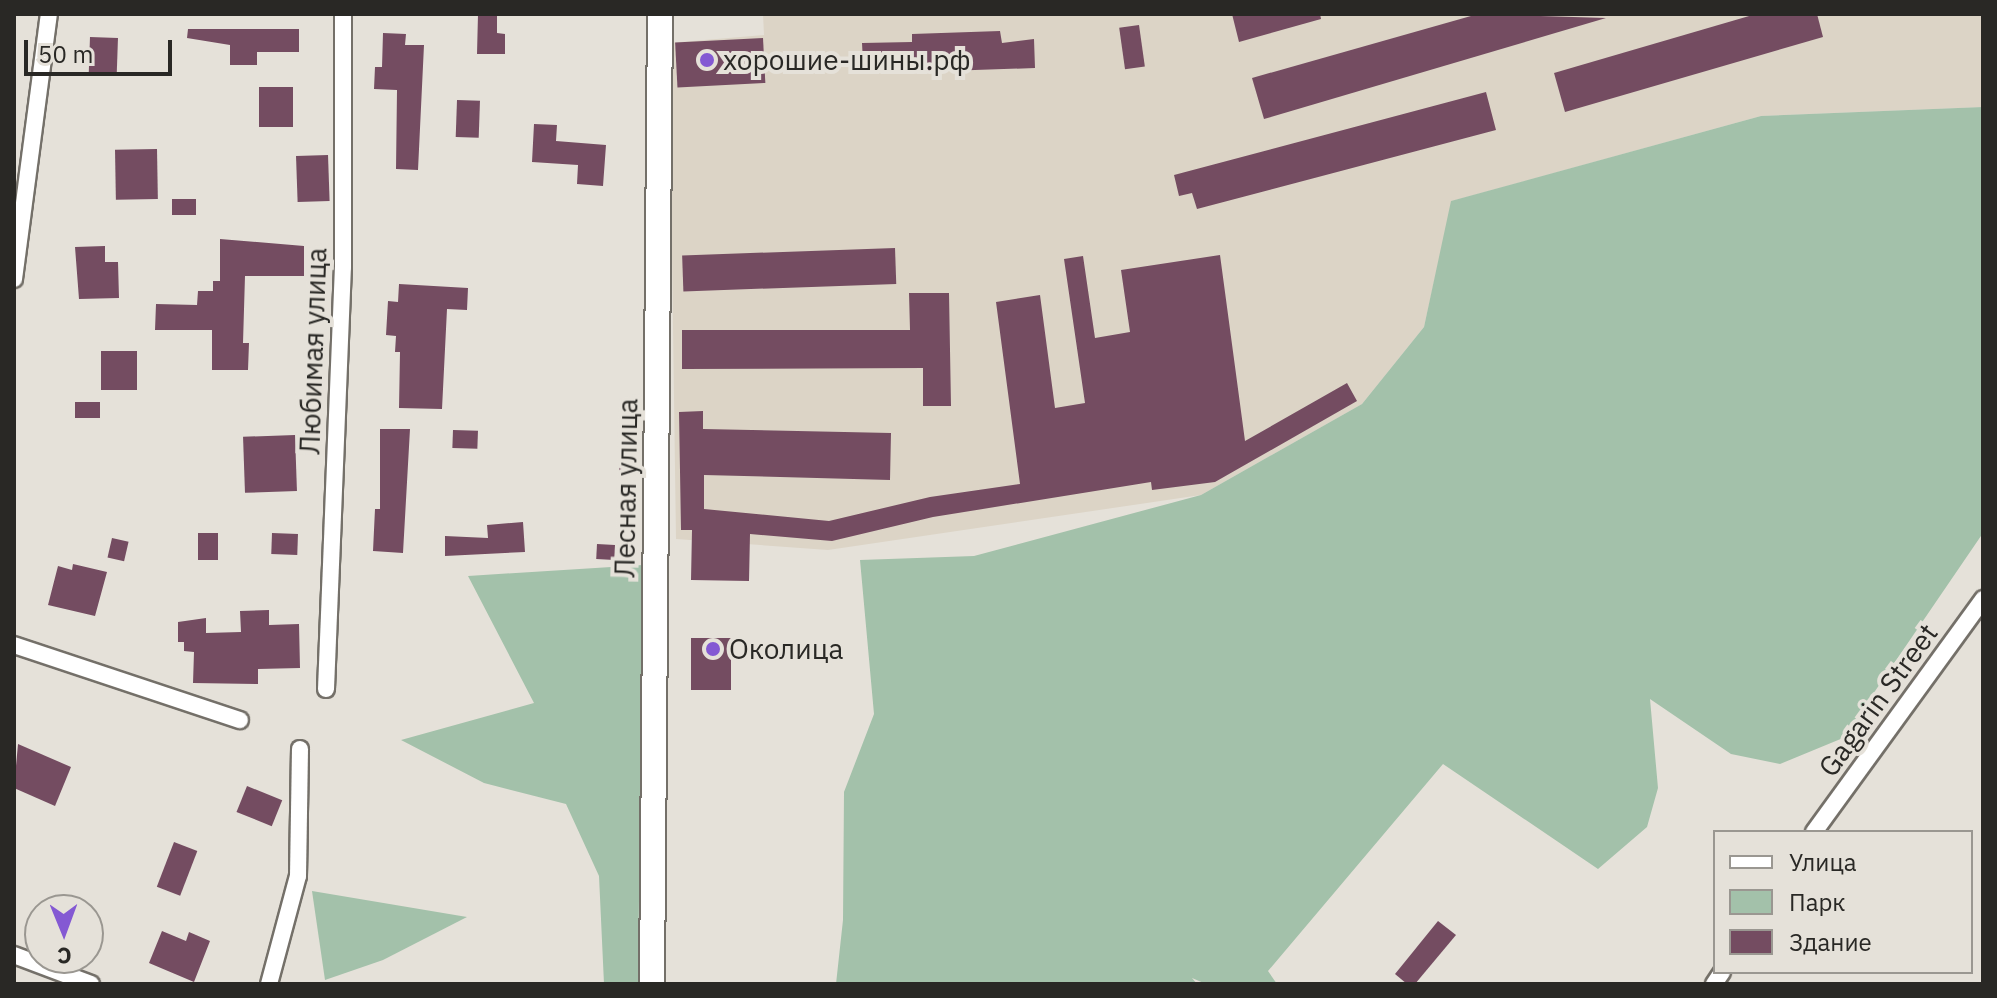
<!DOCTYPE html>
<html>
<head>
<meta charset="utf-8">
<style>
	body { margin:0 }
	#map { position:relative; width:1997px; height:998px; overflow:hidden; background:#e5e1d9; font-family:"IBM Plex Sans",sans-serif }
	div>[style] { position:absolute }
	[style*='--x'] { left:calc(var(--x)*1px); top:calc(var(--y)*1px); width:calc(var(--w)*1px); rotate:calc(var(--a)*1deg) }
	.built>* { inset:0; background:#dcd4c6 }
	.green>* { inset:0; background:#a3c1aa }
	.building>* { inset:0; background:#744c61; transform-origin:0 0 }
	.roads { filter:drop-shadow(2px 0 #747069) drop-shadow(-2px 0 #747069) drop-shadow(0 2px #747069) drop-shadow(0 -2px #747069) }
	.street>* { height:16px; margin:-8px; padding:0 8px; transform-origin:8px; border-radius:8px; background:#fff }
	.secondary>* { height:24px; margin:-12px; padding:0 12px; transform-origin:12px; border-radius:12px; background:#fff }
	.dots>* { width:22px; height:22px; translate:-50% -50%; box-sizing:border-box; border:4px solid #e5e1d9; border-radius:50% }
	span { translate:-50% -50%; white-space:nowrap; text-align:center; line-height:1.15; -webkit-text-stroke:8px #e5e1d9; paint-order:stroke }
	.poi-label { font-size:28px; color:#292825 }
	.left { translate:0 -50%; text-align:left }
	.street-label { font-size:28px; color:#292825 }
	.frame { position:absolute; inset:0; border:16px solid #292825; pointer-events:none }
	.legend { position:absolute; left:1713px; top:830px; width:260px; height:144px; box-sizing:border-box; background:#e5e1d9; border:2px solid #9a9791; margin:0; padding:10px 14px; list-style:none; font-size:24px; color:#292825 }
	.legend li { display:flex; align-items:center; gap:16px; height:40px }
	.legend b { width:40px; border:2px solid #9a9791 }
	.north { position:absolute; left:24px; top:894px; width:80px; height:80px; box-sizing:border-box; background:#e5e1d9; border:2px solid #9a9791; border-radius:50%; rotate:179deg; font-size:22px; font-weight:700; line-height:32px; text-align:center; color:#292825 }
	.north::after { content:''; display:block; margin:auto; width:28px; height:36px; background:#8459d3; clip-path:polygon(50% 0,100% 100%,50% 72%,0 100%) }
	.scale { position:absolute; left:24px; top:40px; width:148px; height:36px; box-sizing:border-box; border:4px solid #292825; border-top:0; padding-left:10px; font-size:24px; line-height:28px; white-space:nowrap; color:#292825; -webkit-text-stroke:6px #e5e1d9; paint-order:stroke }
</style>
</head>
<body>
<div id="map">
	<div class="built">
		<i style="clip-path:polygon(763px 14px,1983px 14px,1983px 107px,1761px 116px,1452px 201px,1424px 327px,1362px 404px,1201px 495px,828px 550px,676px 539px,669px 43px,764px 35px)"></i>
	</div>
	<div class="green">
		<i style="clip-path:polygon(1983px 107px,1983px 533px,1843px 738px,1780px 764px,1731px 754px,1650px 699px,1658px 788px,1647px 827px,1598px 869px,1443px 764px,1268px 971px,1277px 984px,1206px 984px,1192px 978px,1197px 984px,836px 984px,843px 920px,844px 792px,874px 714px,860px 560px,974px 556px,1201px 495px,1362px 404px,1424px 327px,1451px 201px,1761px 116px)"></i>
		<i style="clip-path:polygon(643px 565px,638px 984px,604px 984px,599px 876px,566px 804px,484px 783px,401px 740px,534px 703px,468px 576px)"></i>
		<i style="clip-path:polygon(312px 891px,467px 917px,383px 960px,325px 980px)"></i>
	</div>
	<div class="building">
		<i style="clip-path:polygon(478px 14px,497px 14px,497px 33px,505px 34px,505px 54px,477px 54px)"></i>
		<i style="clip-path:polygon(1232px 14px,1320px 14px,1321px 19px,1239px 42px)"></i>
		<i style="clip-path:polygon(1478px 14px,1606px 18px,1264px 119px,1252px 78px)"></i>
		<i style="clip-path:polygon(1756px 14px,1817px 14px,1823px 37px,1565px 112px,1554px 73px)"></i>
		<i style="left:1139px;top:25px;width:42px;height:20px;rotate:82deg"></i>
		<i style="clip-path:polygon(188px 29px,299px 29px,299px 52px,257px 52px,257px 65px,230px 65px,230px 45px,187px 38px)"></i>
		<i style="clip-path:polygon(1000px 31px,1002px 43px,1034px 39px,1035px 68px,888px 73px,888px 61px,863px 62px,862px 43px,912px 42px,912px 34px)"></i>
		<i style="clip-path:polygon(383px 33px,406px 34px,405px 45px,424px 45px,418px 170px,396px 169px,397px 90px,374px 89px,375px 67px,382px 67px)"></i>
		<i style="left:90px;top:37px;width:28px;height:38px;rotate:2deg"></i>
		<i style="left:763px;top:38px;width:45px;height:88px;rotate:87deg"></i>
		<i style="left:259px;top:87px;width:34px;height:40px"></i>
		<i style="clip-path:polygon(1486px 92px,1496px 130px,1197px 209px,1192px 193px,1179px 196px,1174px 175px)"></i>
		<i style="left:457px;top:100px;width:23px;height:37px;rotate:2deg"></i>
		<i style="clip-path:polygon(534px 124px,557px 125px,556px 141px,606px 145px,603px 186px,577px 184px,578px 165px,532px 162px)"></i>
		<i style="left:157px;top:149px;width:50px;height:42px;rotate:89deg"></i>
		<i style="left:328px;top:155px;width:46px;height:32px;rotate:88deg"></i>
		<i style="left:172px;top:199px;width:24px;height:16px"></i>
		<i style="clip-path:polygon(220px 239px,304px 246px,304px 276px,245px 276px,243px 343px,249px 343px,248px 370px,212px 370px,212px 330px,155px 330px,156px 304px,197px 305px,198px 291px,213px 291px,213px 281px,220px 281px)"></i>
		<i style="clip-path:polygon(105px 246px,105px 262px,118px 262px,119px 298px,79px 299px,75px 247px)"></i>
		<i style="left:895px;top:248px;width:36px;height:213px;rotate:88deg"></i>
		<i style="clip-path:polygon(1220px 255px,1245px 441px,1347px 383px,1357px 401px,1215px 482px,1152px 490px,1151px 482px,933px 517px,832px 541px,750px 534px,749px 581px,691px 580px,692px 530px,681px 530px,679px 412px,703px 411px,703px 429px,891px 433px,890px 480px,704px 475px,704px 509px,829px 521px,930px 497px,1020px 484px,996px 302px,1040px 295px,1055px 408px,1085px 403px,1064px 259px,1083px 256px,1095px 338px,1130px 332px,1121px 270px)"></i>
		<i style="clip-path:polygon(399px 284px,468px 288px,467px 310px,447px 309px,442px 409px,399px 408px,400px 352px,395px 352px,396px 336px,386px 335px,388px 301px,398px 302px)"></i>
		<i style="clip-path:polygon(909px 293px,949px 293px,951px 406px,923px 406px,923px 368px,682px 369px,682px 330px,910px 330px)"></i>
		<i style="left:101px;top:351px;width:36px;height:39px"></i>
		<i style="left:100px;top:402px;width:16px;height:25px;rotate:90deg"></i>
		<i style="clip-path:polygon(380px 429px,410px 429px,403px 553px,373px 551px,375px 509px,380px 509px)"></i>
		<i style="left:453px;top:430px;width:25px;height:18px;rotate:2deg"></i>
		<i style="left:295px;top:435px;width:56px;height:52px;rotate:88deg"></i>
		<i style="left:619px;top:453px;width:18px;height:21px"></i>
		<i style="clip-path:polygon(523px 522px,525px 552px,445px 556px,445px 536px,488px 538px,487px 525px)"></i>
		<i style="left:198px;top:533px;width:20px;height:27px"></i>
		<i style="left:272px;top:533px;width:26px;height:21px;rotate:2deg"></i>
		<i style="left:112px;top:538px;width:17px;height:20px;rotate:13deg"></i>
		<i style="left:597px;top:544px;width:18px;height:15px;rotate:3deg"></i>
		<i style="clip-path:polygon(73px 564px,107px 572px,95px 616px,48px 605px,58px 566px,72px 570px)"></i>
		<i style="clip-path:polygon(269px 610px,269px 625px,299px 624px,300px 668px,258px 669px,258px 684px,193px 683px,194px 652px,184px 651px,184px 642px,178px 642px,178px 622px,206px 618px,206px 633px,241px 632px,240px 611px)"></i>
		<i style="left:691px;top:638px;width:40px;height:52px"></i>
		<i style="clip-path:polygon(18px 744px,71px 767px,55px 806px,14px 788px)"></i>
		<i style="left:247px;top:786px;width:38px;height:28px;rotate:22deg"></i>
		<i style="left:174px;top:842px;width:25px;height:48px;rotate:21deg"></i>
		<i style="clip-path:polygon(1438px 921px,1456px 935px,1415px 984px,1407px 984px,1395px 974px)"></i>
		<i style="clip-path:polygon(162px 931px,186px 941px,189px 932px,210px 941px,194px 982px,149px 963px)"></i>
	</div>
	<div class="roads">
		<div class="street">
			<i style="--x:14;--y:279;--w:267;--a:-82.5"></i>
			<i style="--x:14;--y:645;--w:238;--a:18.4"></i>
			<i style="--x:326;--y:689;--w:422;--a:-87.7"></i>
			<i style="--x:343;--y:267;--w:253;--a:-90"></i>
			<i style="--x:1814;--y:832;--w:288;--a:-54"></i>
			<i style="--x:14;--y:955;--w:82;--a:20.6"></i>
			<i style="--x:269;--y:984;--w:112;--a:-75"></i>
			<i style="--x:298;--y:876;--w:127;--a:-89.1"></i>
			<i style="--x:1714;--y:984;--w:14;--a:-56"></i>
		</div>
		<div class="secondary">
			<i style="--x:652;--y:984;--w:970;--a:-89.53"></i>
		</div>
	</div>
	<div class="dots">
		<i style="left:707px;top:60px;background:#8459d3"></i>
		<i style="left:713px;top:649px;background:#8459d3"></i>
	</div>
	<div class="poi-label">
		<span class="left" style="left:723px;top:60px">хорошие-шины.рф</span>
		<span class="left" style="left:729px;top:649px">Околица</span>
	</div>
	<div class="street-label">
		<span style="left:313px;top:351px;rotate:-88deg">Любимая улица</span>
		<span style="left:626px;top:488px;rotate:-89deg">Лесная улица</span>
		<span style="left:1878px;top:700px;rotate:-54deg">Gagarin Street</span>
	</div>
	<div class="frame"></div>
	<ul class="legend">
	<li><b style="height:10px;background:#fff"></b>Улица</li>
	<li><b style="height:22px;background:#a3c1aa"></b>Парк</li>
	<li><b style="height:22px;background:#744c61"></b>Здание</li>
	</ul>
	<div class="north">С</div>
	<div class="scale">50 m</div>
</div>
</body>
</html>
